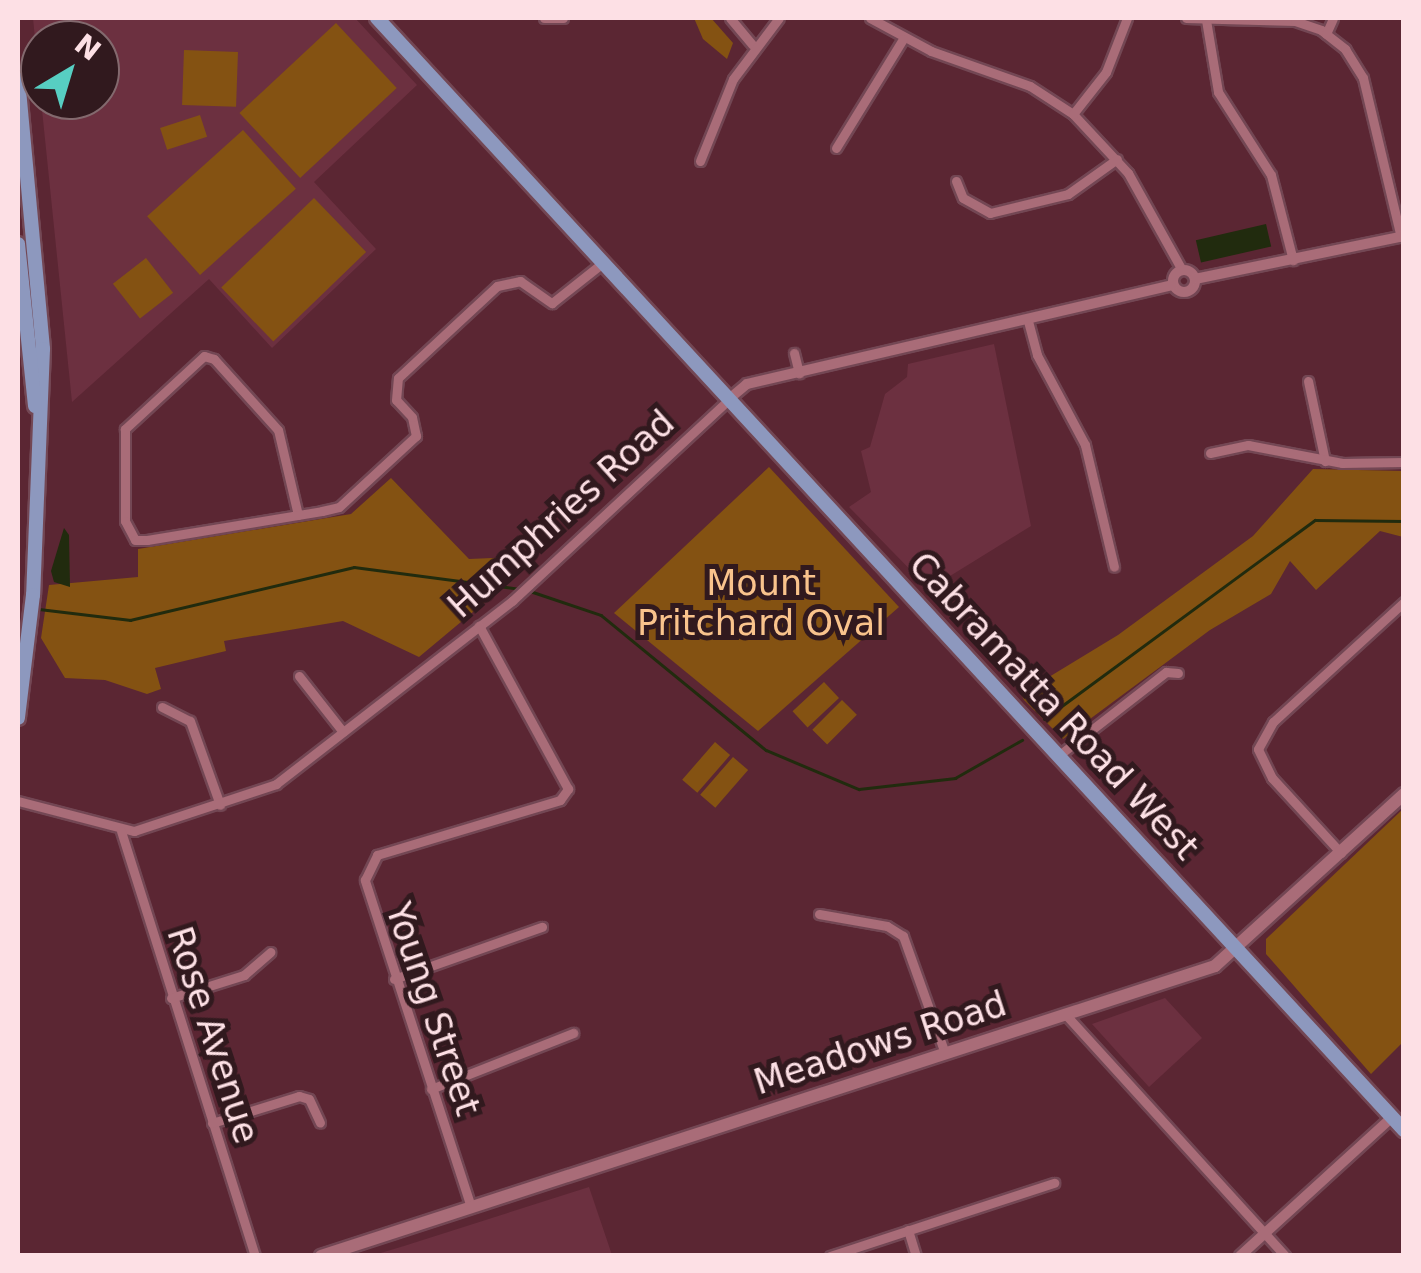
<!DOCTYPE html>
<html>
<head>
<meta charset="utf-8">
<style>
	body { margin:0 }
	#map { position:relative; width:1421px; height:1273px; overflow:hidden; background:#5b2633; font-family:"DejaVu Sans",sans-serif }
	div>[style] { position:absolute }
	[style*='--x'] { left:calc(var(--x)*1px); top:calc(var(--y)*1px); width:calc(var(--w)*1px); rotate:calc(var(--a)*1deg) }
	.built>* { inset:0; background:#6c3040 }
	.green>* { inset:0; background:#845212; transform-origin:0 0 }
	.water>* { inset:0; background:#212b0e; transform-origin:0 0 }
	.stream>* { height:2.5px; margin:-1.25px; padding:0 1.25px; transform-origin:1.25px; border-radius:1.25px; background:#212b0e }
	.roads { filter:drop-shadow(2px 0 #734754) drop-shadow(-2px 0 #734754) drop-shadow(0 2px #734754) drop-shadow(0 -2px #734754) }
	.minor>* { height:9px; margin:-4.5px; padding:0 4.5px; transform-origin:4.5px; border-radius:4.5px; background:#a96c78 }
	.tertiary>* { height:10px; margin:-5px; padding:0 5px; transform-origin:5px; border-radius:5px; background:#a96c78 }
	.tertiary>.ring { margin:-5px; padding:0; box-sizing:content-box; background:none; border:10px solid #a96c78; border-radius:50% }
	.secondary>* { height:12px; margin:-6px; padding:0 6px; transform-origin:6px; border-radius:6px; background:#a96c78 }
	.primary>* { height:14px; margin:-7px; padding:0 7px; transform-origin:7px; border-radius:7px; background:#8d98be }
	span { translate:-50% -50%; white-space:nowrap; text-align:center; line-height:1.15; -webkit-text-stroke:10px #31191e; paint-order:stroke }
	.street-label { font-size:35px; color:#fde0e5 }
	.park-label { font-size:35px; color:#f9c38c }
	.frame { position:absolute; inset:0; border:20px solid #fde0e5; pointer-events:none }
	.north { position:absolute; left:20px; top:20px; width:100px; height:100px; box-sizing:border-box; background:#31191e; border:2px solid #83696e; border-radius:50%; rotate:38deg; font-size:28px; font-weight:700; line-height:40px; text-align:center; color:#fde0e5 }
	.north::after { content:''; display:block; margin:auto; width:35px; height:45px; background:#57cec2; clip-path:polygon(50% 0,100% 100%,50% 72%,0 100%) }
</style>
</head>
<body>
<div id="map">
	<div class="built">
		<i style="clip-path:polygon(33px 18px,355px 18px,417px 85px,314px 182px,376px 249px,272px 348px,209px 279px,72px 402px,41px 100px,100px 100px,100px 40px,40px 40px,40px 90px)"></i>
		<i style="clip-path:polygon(994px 344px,1031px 526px,929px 589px,849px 507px,871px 492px,861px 451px,870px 447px,885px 394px,907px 377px,908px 364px)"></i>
		<i style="clip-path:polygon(1165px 998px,1202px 1038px,1149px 1087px,1092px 1024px)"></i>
		<i style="clip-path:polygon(589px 1187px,612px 1255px,374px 1255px,404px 1246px)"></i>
	</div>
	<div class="green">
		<i style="clip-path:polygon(694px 18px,711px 18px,733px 43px,727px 59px,703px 39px)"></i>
		<i style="left:336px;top:23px;width:89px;height:132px;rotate:47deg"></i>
		<i style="left:184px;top:50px;width:54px;height:55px;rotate:2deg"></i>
		<i style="left:200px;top:115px;width:23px;height:42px;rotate:72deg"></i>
		<i style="left:243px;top:130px;width:79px;height:129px;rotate:48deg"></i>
		<i style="left:314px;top:198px;width:75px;height:129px;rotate:46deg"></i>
		<i style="left:146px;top:258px;width:44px;height:42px;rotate:52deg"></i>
		<i style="clip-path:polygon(769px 467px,899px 607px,758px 731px,614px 613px)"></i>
		<i style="clip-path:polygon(1313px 469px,1403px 471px,1403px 537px,1380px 531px,1316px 590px,1290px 561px,1271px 594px,1210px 630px,1063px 739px,1024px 700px,1021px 694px,1118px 635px,1253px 536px)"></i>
		<i style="clip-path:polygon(391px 478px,469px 559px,516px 557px,528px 566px,419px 657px,343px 621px,224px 641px,226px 651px,155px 668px,161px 689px,147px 694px,105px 680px,65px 678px,41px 638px,49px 585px,138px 577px,138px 549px,351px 514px)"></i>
		<i style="left:824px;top:682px;width:22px;height:43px;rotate:47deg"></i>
		<i style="left:842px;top:700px;width:21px;height:42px;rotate:45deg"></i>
		<i style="left:715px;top:742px;width:20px;height:50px;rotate:41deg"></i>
		<i style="left:733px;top:757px;width:20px;height:50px;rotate:41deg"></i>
		<i style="clip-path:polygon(1403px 809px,1403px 1042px,1371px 1074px,1266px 954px,1266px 939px)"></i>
	</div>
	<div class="water">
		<i style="left:1266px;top:224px;width:23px;height:72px;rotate:77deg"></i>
		<i style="clip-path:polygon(64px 528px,69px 535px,70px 587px,54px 582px,51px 571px)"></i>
	</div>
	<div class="stream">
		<i style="--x:530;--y:591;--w:75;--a:18.7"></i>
		<i style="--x:601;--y:615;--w:213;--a:39.3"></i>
		<i style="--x:766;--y:750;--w:101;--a:22.8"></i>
		<i style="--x:859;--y:789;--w:97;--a:-6.5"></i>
		<i style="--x:955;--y:778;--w:77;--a:-29.6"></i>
		<i style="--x:39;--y:609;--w:92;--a:6.9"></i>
		<i style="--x:130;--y:620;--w:230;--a:-13.3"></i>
		<i style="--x:354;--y:567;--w:169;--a:7.5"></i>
		<i style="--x:1044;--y:719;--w:336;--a:-36.3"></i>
		<i style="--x:1315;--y:520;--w:89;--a:0.6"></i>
	</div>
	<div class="roads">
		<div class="minor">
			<i style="--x:544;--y:18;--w:19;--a:0"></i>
			<i style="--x:730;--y:18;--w:35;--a:50"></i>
			<i style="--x:870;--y:18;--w:69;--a:28.4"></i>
			<i style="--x:931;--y:51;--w:105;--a:19.5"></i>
			<i style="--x:1030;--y:86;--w:51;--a:33.1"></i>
			<i style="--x:1073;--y:114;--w:81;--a:47"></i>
			<i style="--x:1128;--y:173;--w:111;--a:60.9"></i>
			<i style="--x:1186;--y:18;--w:109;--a:1.6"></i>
			<i style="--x:1295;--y:21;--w:28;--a:19"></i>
			<i style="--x:1321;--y:30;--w:31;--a:38"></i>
			<i style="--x:1345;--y:49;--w:34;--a:58"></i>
			<i style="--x:1363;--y:78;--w:163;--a:76.6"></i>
			<i style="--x:1206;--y:20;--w:73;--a:80.5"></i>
			<i style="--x:1218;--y:92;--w:98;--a:57.4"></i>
			<i style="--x:1271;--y:175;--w:88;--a:75.5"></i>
			<i style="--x:1326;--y:34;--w:17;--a:-66"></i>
			<i style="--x:1073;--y:114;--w:53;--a:-51.8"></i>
			<i style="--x:1106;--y:72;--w:58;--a:-68.7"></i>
			<i style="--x:836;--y:148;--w:128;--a:-58.4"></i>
			<i style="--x:700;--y:161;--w:88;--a:-68.1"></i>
			<i style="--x:733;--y:79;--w:76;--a:-53"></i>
			<i style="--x:956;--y:181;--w:18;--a:68"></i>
			<i style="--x:963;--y:198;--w:31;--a:29"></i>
			<i style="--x:990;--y:213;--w:80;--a:-13.7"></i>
			<i style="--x:1068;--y:194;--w:60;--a:-35.5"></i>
			<i style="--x:1028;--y:321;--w:35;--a:75"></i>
			<i style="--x:1037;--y:355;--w:102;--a:61.9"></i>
			<i style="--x:1085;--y:445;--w:125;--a:76.6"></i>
			<i style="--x:794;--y:353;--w:21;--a:76"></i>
			<i style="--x:1308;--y:381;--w:82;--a:78"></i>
			<i style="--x:1210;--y:453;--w:39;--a:-12"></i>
			<i style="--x:1248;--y:445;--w:96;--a:10.8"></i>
			<i style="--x:1342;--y:463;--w:62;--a:-0.9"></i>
			<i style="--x:298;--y:515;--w:87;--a:-103.2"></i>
			<i style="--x:278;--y:430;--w:96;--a:-132"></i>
			<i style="--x:214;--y:359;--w:10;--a:-163"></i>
			<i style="--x:204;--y:356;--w:108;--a:137.3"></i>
			<i style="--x:125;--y:429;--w:92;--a:90"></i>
			<i style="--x:125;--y:521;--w:21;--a:62"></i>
			<i style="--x:135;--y:540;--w:12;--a:0"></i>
			<i style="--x:147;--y:540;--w:177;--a:-9.4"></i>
			<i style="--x:322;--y:511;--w:17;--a:-13"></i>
			<i style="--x:339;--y:507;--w:105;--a:-42.7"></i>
			<i style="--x:416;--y:436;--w:19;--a:-102"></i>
			<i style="--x:412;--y:417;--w:23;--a:-133"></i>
			<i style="--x:396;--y:400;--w:22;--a:-85"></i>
			<i style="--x:398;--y:378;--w:135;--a:-42.9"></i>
			<i style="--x:497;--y:286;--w:24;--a:-12"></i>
			<i style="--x:520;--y:281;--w:39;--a:35"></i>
			<i style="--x:552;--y:303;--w:61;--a:-38.4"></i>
			<i style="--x:299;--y:676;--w:71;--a:51.8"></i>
			<i style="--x:162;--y:707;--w:31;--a:27"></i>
			<i style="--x:190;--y:721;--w:89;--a:70.3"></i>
			<i style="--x:1058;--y:756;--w:137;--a:-37.9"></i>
			<i style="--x:1166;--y:672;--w:12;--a:5"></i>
			<i style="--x:18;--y:801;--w:120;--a:14.5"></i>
			<i style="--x:134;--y:831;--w:150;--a:-18.3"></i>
			<i style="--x:276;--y:784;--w:299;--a:-37.8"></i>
			<i style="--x:512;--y:601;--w:296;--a:-42.9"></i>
			<i style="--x:121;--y:831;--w:446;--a:72.5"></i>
			<i style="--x:1341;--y:853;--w:102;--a:-132.6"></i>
			<i style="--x:1272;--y:778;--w:32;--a:-116"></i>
			<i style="--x:1258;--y:749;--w:31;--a:-61"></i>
			<i style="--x:1273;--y:722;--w:178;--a:-42.5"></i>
			<i style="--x:819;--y:914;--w:69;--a:10"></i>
			<i style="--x:887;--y:926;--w:19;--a:32"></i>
			<i style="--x:903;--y:936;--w:124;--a:70.3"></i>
			<i style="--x:394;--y:979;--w:157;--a:-19.4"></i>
			<i style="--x:171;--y:998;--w:77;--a:-17.5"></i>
			<i style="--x:244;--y:975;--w:35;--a:-41"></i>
			<i style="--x:1066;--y:1015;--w:326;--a:47.7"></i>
			<i style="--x:431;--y:1089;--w:153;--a:-21.5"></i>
			<i style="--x:212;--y:1123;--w:91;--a:-17.2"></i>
			<i style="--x:299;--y:1096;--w:10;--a:17"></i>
			<i style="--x:309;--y:1099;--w:26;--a:65"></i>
			<i style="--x:471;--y:1207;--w:344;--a:-108"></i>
			<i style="--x:365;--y:880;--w:28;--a:-64"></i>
			<i style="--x:377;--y:855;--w:191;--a:-16.7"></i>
			<i style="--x:560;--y:800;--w:14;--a:-54"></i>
			<i style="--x:568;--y:789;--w:186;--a:-118.6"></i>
			<i style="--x:908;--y:1230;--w:27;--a:73"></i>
			<i style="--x:830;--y:1256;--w:236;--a:-18.1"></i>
		</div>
		<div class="tertiary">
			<i class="ring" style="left:1173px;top:270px;width:12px;height:12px"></i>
			<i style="--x:1195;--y:279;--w:213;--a:-11.6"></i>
			<i style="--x:729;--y:399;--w:23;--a:-40"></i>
			<i style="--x:747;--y:384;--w:437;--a:-13.1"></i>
			<i style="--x:1240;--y:1256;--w:206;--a:-42.4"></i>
		</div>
		<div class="secondary">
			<i style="--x:321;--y:1256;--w:940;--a:-17.97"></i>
			<i style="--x:1215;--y:966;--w:256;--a:-42.3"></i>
		</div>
		<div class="primary">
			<i style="--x:377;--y:18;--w:1514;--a:47.28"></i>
			<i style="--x:18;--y:79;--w:271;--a:84.7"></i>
			<i style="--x:43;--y:349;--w:246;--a:92.3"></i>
			<i style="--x:33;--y:595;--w:124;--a:97"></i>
			<i style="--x:18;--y:244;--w:163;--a:84"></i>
		</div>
	</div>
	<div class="street-label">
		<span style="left:561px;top:514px;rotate:-42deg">Humphries Road</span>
		<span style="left:1054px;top:706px;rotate:47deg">Cabramatta Road West</span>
		<span style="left:433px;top:1009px;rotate:71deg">Young Street</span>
		<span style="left:213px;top:1035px;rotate:72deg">Rose Avenue</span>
		<span style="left:880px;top:1043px;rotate:-18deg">Meadows Road</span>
	</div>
	<div class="park-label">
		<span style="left:761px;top:603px">Mount<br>Pritchard Oval</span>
	</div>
	<div class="frame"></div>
	<div class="north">N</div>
</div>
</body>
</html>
